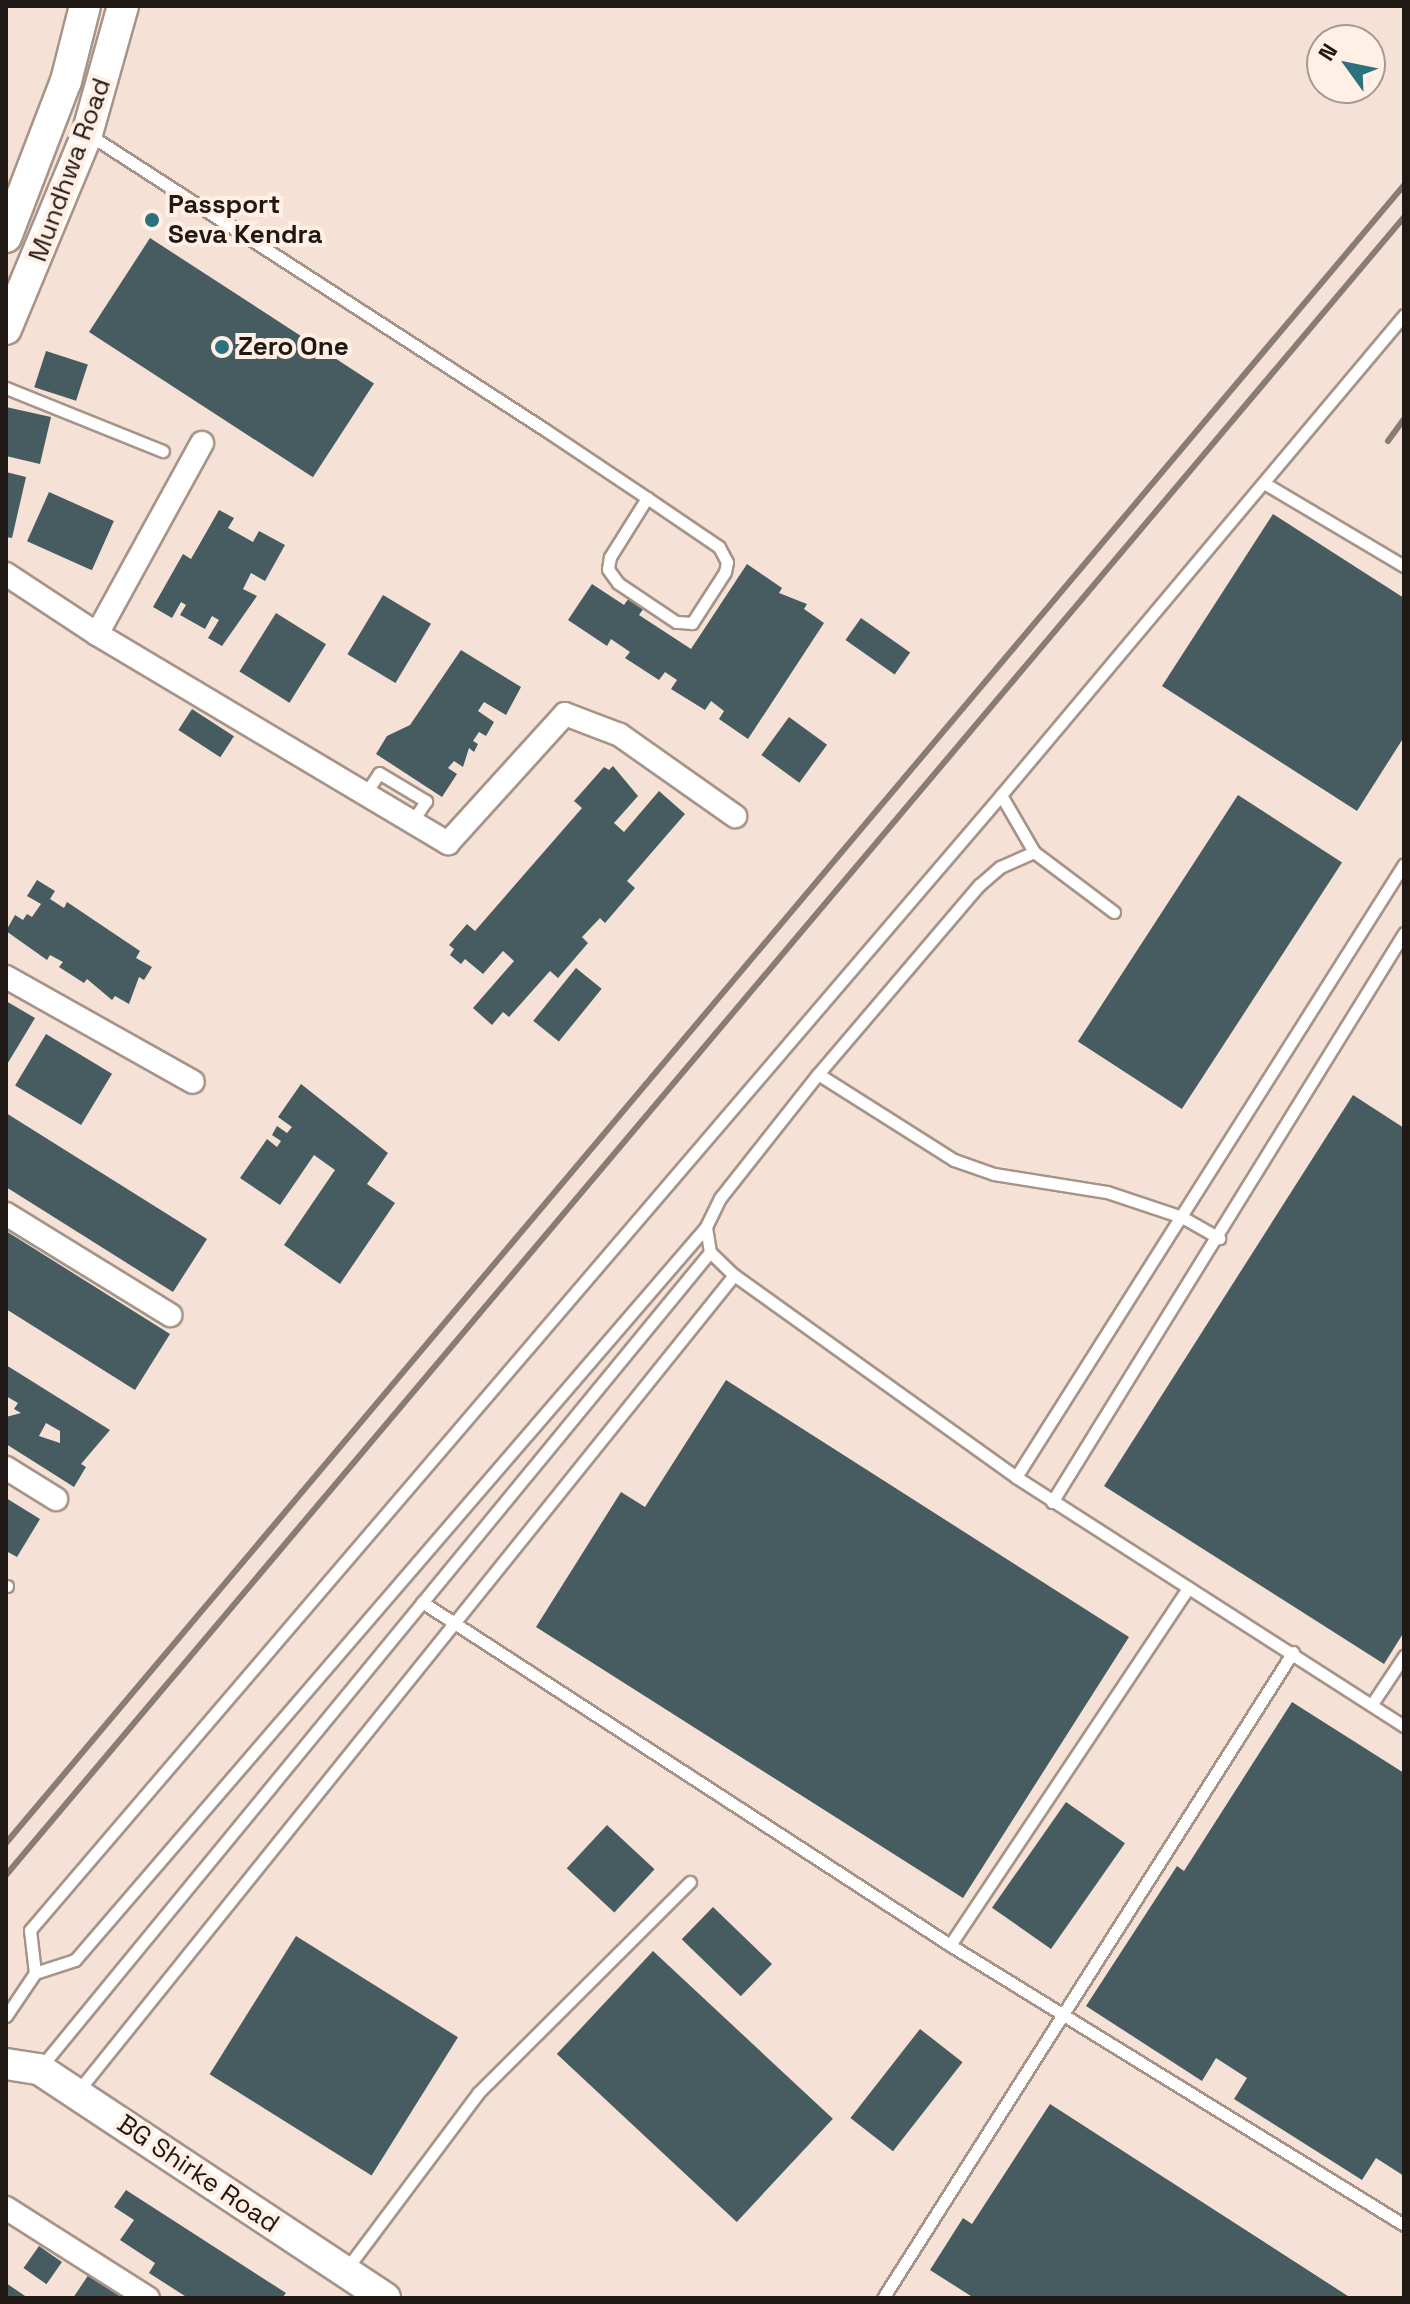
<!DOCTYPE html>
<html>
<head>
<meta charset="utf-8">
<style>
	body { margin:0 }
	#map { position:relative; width:1410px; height:2304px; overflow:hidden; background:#f5e1d5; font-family:"Space Grotesk",sans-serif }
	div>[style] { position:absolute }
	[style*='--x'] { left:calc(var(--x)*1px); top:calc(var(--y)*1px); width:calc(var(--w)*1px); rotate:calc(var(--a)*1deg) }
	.building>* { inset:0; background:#465c60; transform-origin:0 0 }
	.roads { filter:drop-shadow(2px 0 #a69489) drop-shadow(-2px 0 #a69489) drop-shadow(0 2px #a69489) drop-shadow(0 -2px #a69489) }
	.lane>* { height:11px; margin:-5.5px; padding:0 5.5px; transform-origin:5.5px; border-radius:5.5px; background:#fff }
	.street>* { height:22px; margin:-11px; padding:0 11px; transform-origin:11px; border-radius:11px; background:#fff }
	.secondary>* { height:30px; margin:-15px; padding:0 15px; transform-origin:15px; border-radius:15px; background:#fff }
	.rail>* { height:6px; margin:-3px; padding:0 3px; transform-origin:3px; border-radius:3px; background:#897c74 }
	.dots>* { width:22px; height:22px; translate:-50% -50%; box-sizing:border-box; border:4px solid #ffefe5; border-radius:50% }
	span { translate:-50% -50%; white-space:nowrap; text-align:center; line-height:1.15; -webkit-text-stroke:8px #ffefe5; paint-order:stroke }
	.street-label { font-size:26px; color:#1f1814 }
	.poi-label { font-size:26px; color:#1f1814; font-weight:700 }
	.left { translate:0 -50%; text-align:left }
	.frame { position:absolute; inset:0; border:8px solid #1f1814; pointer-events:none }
	.north { position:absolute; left:1306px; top:24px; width:80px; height:80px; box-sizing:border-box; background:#ffefe5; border:2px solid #a59991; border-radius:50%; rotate:303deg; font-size:22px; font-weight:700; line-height:32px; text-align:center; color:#1f1814 }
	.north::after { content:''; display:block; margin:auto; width:28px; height:36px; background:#2b727e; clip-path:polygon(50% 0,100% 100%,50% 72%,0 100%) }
</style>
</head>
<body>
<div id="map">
	<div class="building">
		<i style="left:150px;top:238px;width:267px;height:112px;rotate:33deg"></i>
		<i style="left:46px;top:351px;width:44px;height:38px;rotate:18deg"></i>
		<i style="clip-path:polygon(6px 407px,51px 417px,40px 464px,6px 456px)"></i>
		<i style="clip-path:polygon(6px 472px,26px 477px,12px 538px,6px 537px)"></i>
		<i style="left:49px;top:492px;width:71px;height:54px;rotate:24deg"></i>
		<i style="clip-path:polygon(219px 510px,234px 518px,228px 528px,253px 542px,259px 531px,285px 545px,265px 581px,251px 573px,243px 589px,257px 596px,222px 646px,208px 638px,219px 620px,212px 616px,205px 629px,180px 615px,186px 605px,181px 602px,172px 618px,153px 607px,183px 554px,191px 559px)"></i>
		<i style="clip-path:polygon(1273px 514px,1404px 598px,1404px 737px,1357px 811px,1162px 686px)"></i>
		<i style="clip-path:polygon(747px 564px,782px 588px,779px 593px,807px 604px,804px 609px,824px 623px,748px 739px,719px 719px,724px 711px,711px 701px,705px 710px,671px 689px,677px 680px,665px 672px,659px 680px,625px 658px,630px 652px,611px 639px,607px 646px,568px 620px,592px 584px,624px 605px,631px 595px,646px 605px,639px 615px,691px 649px)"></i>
		<i style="left:383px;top:595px;width:56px;height:69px;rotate:31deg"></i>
		<i style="left:276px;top:613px;width:59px;height:69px;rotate:32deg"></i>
		<i style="left:861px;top:618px;width:60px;height:27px;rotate:35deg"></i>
		<i style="clip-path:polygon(461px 650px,521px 687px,506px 715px,484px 702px,478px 711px,494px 722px,486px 736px,479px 732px,473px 741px,478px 744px,474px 752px,469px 748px,463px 767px,454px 761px,448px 768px,457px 774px,442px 797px,376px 754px,387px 736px,410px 725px)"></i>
		<i style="left:192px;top:709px;width:50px;height:25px;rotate:33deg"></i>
		<i style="left:789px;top:717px;width:47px;height:47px;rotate:36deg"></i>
		<i style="clip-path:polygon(613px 766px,638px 796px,614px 823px,624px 832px,659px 791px,685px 814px,627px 881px,635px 888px,605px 923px,600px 918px,582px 937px,588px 943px,558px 978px,550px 971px,509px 1017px,503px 1012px,492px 1025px,473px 1008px,514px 961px,503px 951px,483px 974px,465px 959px,461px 964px,450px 955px,454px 949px,449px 945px,467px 924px,475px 931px,582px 808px,574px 801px,604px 767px,609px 770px)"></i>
		<i style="left:1238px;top:795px;width:124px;height:294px;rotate:33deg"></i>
		<i style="clip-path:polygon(37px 880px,55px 891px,50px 899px,64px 908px,67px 902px,140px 951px,136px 958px,152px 967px,144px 980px,139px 977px,129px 1004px,115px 996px,112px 1000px,87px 979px,84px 983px,59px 967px,63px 962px,50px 955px,47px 960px,6px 931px,15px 915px,23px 920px,27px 914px,32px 917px,41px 904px,27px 896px)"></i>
		<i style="left:576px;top:968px;width:33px;height:68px;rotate:39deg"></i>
		<i style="clip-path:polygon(6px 1001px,35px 1018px,6px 1066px)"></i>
		<i style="left:46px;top:1034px;width:77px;height:60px;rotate:31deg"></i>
		<i style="clip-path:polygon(301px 1084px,388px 1153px,367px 1184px,395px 1203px,340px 1284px,284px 1245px,335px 1170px,314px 1155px,280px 1205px,240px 1178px,267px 1139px,277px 1147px,281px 1141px,272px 1135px,277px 1126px,287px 1133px,292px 1127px,278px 1117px)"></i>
		<i style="clip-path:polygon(1353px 1095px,1404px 1128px,1404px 1632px,1384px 1664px,1104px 1486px)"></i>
		<i style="clip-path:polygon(6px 1113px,207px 1239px,173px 1292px,6px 1187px)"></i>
		<i style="clip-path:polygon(6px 1231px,170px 1334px,135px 1390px,6px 1309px)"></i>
		<i style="clip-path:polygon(evenodd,6px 1365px,110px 1430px,81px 1464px,86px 1467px,74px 1487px,6px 1444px,6px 1417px,21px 1413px,14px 1409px,18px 1403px,6px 1396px,6px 1365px,46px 1423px,60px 1431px,60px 1443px,39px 1436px,46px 1423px)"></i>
		<i style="clip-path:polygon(726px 1380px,1129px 1637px,963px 1898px,536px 1627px,621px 1492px,645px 1507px)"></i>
		<i style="clip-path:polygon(6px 1498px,40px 1519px,17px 1557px,6px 1551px)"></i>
		<i style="clip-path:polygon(1292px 1702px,1404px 1773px,1404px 2176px,1376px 2158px,1362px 2180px,1234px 2099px,1247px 2078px,1216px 2058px,1202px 2081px,1086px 2006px,1177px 1866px,1184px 1871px)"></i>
		<i style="left:1066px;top:1802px;width:72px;height:129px;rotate:35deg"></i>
		<i style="left:607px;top:1825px;width:65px;height:59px;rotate:43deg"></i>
		<i style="left:713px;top:1907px;width:82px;height:45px;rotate:44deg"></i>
		<i style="left:296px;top:1936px;width:191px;height:163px;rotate:32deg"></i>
		<i style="left:653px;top:1951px;width:246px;height:141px;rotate:43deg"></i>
		<i style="left:920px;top:2029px;width:54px;height:113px;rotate:38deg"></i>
		<i style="clip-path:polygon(1050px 2104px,1351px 2298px,974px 2298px,930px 2270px,963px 2218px,972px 2224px)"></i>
		<i style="clip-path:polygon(126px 2190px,286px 2293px,282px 2298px,188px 2298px,149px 2273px,155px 2263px,120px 2240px,134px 2220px,114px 2207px)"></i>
		<i style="left:39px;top:2246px;width:28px;height:27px;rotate:35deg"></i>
		<i style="clip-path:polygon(89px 2274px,126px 2298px,73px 2298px)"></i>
		<i style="clip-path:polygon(6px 2283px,28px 2298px,6px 2298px)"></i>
	</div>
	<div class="roads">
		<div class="lane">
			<i style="--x:88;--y:134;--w:543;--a:32.9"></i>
			<i style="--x:544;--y:429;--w:124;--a:33.8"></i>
			<i style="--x:647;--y:498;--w:87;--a:34.2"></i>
			<i style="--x:719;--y:547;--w:17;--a:62"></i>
			<i style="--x:727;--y:562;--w:10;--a:101"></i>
			<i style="--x:725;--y:572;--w:61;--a:122.9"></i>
			<i style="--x:692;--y:623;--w:16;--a:-176"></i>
			<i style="--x:676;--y:622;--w:70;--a:-146.1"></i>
			<i style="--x:618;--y:583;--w:17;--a:-126"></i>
			<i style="--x:608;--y:569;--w:12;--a:-81"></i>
			<i style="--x:610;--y:557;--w:70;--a:-57.9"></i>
			<i style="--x:1404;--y:315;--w:627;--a:130.02"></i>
			<i style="--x:1001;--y:795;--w:66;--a:59.9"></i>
			<i style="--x:1034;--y:852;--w:37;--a:156"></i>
			<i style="--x:1000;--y:867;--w:28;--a:139"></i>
			<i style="--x:979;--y:885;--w:248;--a:130.4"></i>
			<i style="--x:818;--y:1074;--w:158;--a:128.3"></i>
			<i style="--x:720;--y:1198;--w:32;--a:116"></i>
			<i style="--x:706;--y:1227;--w:25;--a:81"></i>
			<i style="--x:710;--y:1252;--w:33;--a:44"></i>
			<i style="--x:734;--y:1275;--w:347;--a:35.6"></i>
			<i style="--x:1016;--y:1477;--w:461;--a:32.7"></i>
			<i style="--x:6;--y:388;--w:169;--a:21.9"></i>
			<i style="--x:1264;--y:483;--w:163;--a:30.7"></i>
			<i style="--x:365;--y:794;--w:25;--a:-56"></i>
			<i style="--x:379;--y:773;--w:55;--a:30.8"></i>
			<i style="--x:426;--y:801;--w:25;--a:124"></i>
			<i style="--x:1034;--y:852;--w:100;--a:36.9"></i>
			<i style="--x:818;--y:1074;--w:161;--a:32.3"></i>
			<i style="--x:954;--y:1160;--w:42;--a:19.3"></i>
			<i style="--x:994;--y:1174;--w:114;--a:9.1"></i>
			<i style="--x:1107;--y:1192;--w:79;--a:18.4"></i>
			<i style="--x:1182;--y:1217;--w:43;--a:29.6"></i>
			<i style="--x:1016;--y:1477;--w:725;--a:-57.67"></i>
			<i style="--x:1052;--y:1502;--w:669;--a:-58.26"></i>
			<i style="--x:6;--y:1586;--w:1;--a:0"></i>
			<i style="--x:422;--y:1602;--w:630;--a:33.01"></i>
			<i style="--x:950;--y:1945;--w:533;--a:31.66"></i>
			<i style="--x:1372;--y:1704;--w:58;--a:-56.3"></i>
			<i style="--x:950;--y:1945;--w:428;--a:-56.3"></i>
			<i style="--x:35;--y:1973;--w:43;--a:-96.6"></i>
			<i style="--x:30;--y:1930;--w:1494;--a:-49.45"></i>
			<i style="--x:6;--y:2016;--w:52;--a:-56"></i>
			<i style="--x:35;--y:1973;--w:42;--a:-18"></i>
			<i style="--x:75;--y:1960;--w:967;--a:-49.28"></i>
			<i style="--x:40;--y:2068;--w:1056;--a:-50.61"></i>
			<i style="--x:78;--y:2091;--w:1047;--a:-51.2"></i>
			<i style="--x:345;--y:2271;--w:222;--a:-53.2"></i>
			<i style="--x:478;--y:2093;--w:299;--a:-44.9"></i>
			<i style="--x:883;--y:2298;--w:765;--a:-57.6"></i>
		</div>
		<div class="street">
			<i style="--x:6;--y:574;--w:109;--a:33.4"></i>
			<i style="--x:97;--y:634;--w:409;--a:30.8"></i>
			<i style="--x:448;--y:843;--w:174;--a:-47.8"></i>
			<i style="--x:565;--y:714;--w:59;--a:20.9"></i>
			<i style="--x:620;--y:735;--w:141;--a:35.2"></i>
			<i style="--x:97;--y:634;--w:218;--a:-61.2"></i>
			<i style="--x:6;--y:977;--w:214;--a:29.3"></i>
			<i style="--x:6;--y:1214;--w:193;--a:31.6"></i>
			<i style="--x:6;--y:1468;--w:59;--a:31.8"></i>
			<i style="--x:6;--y:2208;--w:168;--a:32.4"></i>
		</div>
		<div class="secondary">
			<i style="--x:6;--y:237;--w:167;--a:-69"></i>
			<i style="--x:66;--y:81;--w:77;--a:-75.8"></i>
			<i style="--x:6;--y:329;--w:211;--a:-67.4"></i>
			<i style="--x:87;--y:134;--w:133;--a:-74.3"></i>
			<i style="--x:6;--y:2064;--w:33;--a:9"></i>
			<i style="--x:39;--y:2069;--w:415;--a:33.5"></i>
		</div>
	</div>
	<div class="rail">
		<i style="--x:1388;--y:441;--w:27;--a:-54"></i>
		<i style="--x:6;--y:1843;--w:2169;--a:-49.86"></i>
		<i style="--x:6;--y:1875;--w:2169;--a:-49.86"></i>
	</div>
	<div class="dots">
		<i style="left:152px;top:220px;background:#2b727e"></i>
		<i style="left:222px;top:347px;background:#2b727e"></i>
	</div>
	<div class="street-label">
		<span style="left:70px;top:170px;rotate:-70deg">Mundhwa Road</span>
		<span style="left:198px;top:2174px;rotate:34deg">BG Shirke Road</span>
	</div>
	<div class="poi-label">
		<span class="left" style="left:168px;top:220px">Passport<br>Seva Kendra</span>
		<span class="left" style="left:238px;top:347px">Zero One</span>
	</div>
	<div class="frame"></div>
	<div class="north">N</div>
</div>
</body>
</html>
